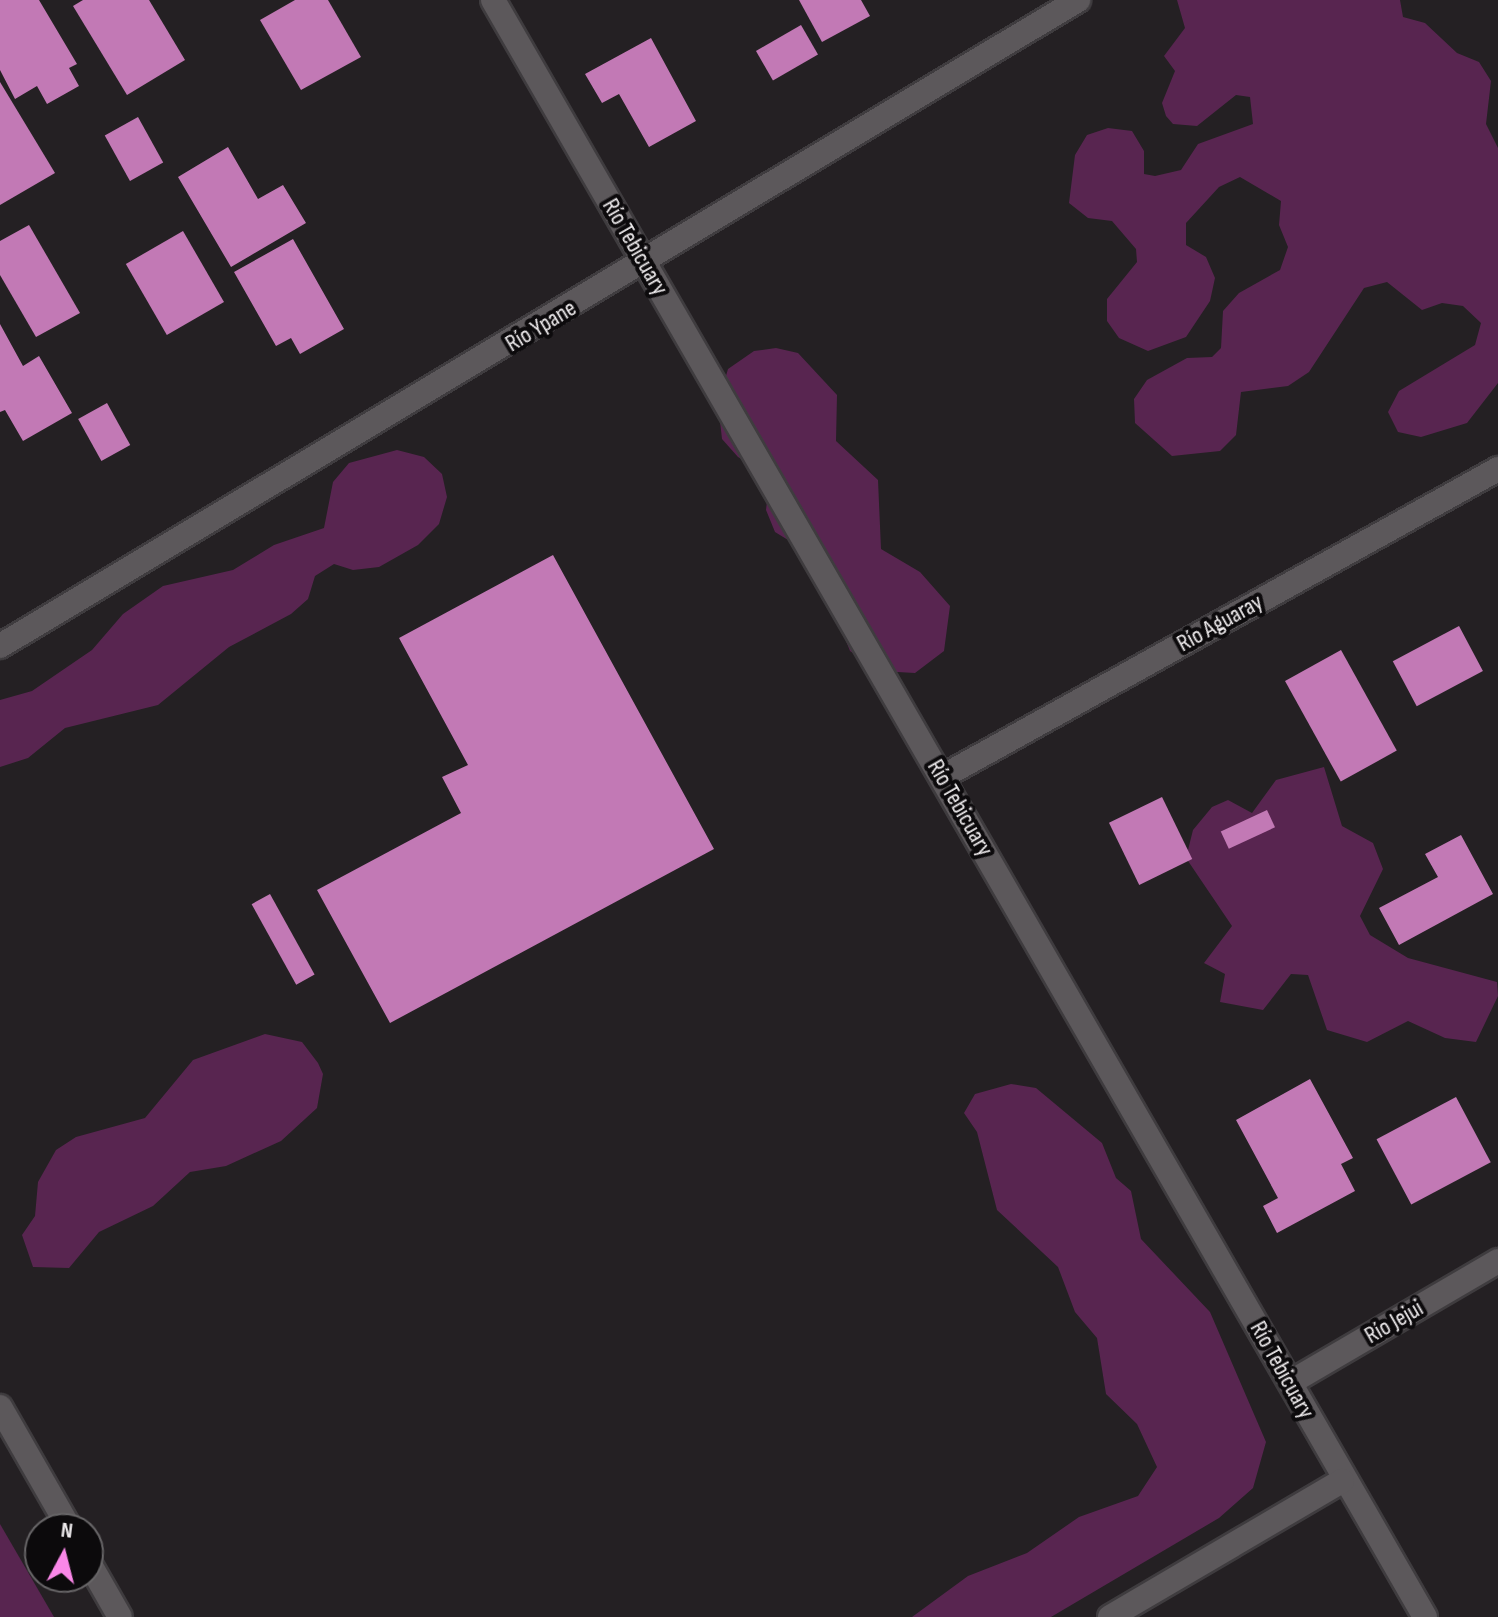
<!DOCTYPE html>
<html>
<head>
<meta charset="utf-8">
<style>
	body { margin:0 }
	#map { position:relative; width:1498px; height:1617px; overflow:hidden; background:#242023; font-family:"Sofia Sans Condensed",sans-serif }
	div>[style] { position:absolute }
	[style*='--x'] { left:calc(var(--x)*1px); top:calc(var(--y)*1px); width:calc(var(--w)*1px); rotate:calc(var(--a)*1deg) }
	.green>* { inset:0; background:#582550 }
	.building>* { inset:0; background:#c279b5; transform-origin:0 0 }
	.roads { filter:drop-shadow(2px 0 #3f3c3f) drop-shadow(-2px 0 #3f3c3f) drop-shadow(0 2px #3f3c3f) drop-shadow(0 -2px #3f3c3f) }
	.minor>* { height:24px; margin:-12px; padding:0 12px; transform-origin:12px; border-radius:12px; background:#5c585b }
	span { translate:-50% -50%; white-space:nowrap; text-align:center; line-height:1.15; -webkit-text-stroke:8px #0c0a0c; paint-order:stroke }
	.street-label { font-size:24px; color:#f0edef }
	.north { position:absolute; left:24px; top:1513px; width:80px; height:80px; box-sizing:border-box; background:#0c0a0c; border:2px solid #676567; border-radius:50%; rotate:7deg; font-size:22px; font-weight:700; line-height:32px; text-align:center; color:#f0edef }
	.north::after { content:''; display:block; margin:auto; width:28px; height:36px; background:#fa87e8; clip-path:polygon(50% 0,100% 100%,50% 72%,0 100%) }
</style>
</head>
<body>
<div id="map">
	<div class="green">
		<i style="clip-path:polygon(1177px 0,1400px 0,1403px 17px,1425px 23px,1457px 53px,1479px 62px,1491px 81px,1486px 124px,1498px 148px,1498px 383px,1467px 423px,1421px 437px,1398px 432px,1388px 412px,1399px 391px,1475px 345px,1481px 323px,1463px 306px,1442px 303px,1422px 310px,1387px 282px,1364px 288px,1309px 372px,1288px 386px,1241px 392px,1236px 435px,1220px 451px,1172px 456px,1135px 423px,1134px 399px,1147px 380px,1187px 358px,1212px 357px,1221px 348px,1223px 311px,1239px 293px,1280px 270px,1288px 247px,1279px 225px,1281px 201px,1240px 177px,1219px 187px,1186px 223px,1186px 245px,1206px 257px,1215px 278px,1210px 301px,1186px 337px,1148px 351px,1119px 338px,1107px 321px,1107px 299px,1137px 262px,1136px 249px,1112px 221px,1088px 218px,1069px 203px,1075px 155px,1087px 135px,1108px 128px,1132px 131px,1144px 151px,1144px 174px,1155px 176px,1181px 170px,1198px 144px,1253px 124px,1250px 97px,1236px 95px,1197px 126px,1173px 124px,1166px 116px,1162px 103px,1175px 71px,1164px 56px,1185px 28px)"></i>
		<i style="clip-path:polygon(776px 348px,798px 353px,837px 395px,836px 441px,878px 480px,881px 549px,920px 572px,950px 606px,944px 651px,915px 673px,880px 671px,850px 651px,837px 618px,837px 570px,775px 532px,766px 510px,770px 475px,738px 457px,722px 439px,718px 403px,728px 369px,754px 351px)"></i>
		<i style="clip-path:polygon(397px 450px,424px 457px,442px 474px,447px 497px,439px 524px,418px 545px,379px 567px,353px 570px,334px 564px,315px 576px,308px 599px,291px 614px,229px 647px,158px 705px,65px 728px,28px 758px,0 767px,0 700px,32px 691px,92px 650px,123px 614px,163px 586px,233px 570px,274px 545px,324px 528px,333px 482px,349px 463px)"></i>
		<i style="clip-path:polygon(1324px 767px,1342px 826px,1373px 843px,1383px 869px,1360px 916px,1370px 935px,1408px 958px,1497px 982px,1498px 996px,1476px 1042px,1445px 1038px,1408px 1021px,1367px 1042px,1327px 1030px,1308px 975px,1291px 974px,1263px 1010px,1220px 1002px,1225px 974px,1204px 963px,1232px 926px,1186px 858px,1193px 830px,1212px 807px,1228px 800px,1252px 813px,1276px 780px)"></i>
		<i style="clip-path:polygon(265px 1034px,302px 1042px,318px 1063px,323px 1074px,317px 1108px,281px 1141px,226px 1166px,190px 1172px,153px 1206px,99px 1232px,69px 1268px,33px 1267px,22px 1235px,35px 1216px,38px 1182px,56px 1150px,76px 1137px,145px 1118px,193px 1060px)"></i>
		<i style="clip-path:polygon(1011px 1084px,1036px 1088px,1102px 1143px,1116px 1178px,1131px 1191px,1141px 1239px,1210px 1312px,1266px 1442px,1253px 1488px,1219px 1518px,1051px 1617px,912px 1617px,968px 1576px,1027px 1553px,1079px 1517px,1138px 1496px,1157px 1467px,1137px 1424px,1106px 1394px,1097px 1338px,1075px 1312px,1058px 1267px,997px 1210px,977px 1132px,964px 1113px,975px 1094px)"></i>
		<i style="clip-path:polygon(0 1524px,54px 1617px,0 1617px)"></i>
	</div>
	<div class="building">
		<i style="clip-path:polygon(0 0,39px 0,77px 64px,69px 68px,79px 86px,47px 104px,37px 86px,15px 99px,0 70px)"></i>
		<i style="clip-path:polygon(83px 0,149px 0,185px 60px,127px 95px,73px 6px)"></i>
		<i style="clip-path:polygon(295px 0,328px 0,361px 57px,301px 90px,260px 20px)"></i>
		<i style="clip-path:polygon(799px 0,861px 0,870px 16px,822px 42px)"></i>
		<i style="left:801px;top:25px;width:34px;height:52px;rotate:60deg"></i>
		<i style="clip-path:polygon(651px 38px,696px 121px,649px 147px,619px 94px,602px 103px,585px 74px)"></i>
		<i style="clip-path:polygon(0 82px,55px 173px,0 205px)"></i>
		<i style="left:138px;top:117px;width:52px;height:38px;rotate:61deg"></i>
		<i style="clip-path:polygon(228px 147px,258px 199px,283px 185px,306px 223px,231px 267px,178px 177px)"></i>
		<i style="clip-path:polygon(29px 225px,80px 313px,36px 337px,0 275px,0 241px)"></i>
		<i style="left:183px;top:231px;width:82px;height:66px;rotate:60deg"></i>
		<i style="clip-path:polygon(293px 239px,344px 329px,300px 354px,291px 338px,276px 346px,234px 272px)"></i>
		<i style="clip-path:polygon(0 324px,23px 366px,39px 356px,72px 413px,23px 441px,5px 410px,0 412px)"></i>
		<i style="left:107px;top:403px;width:48px;height:33px;rotate:61deg"></i>
		<i style="clip-path:polygon(553px 555px,714px 849px,390px 1023px,317px 890px,461px 813px,442px 777px,468px 765px,399px 638px)"></i>
		<i style="left:1459px;top:626px;width:51px;height:75px;rotate:62deg"></i>
		<i style="left:1341px;top:650px;width:115px;height:64px;rotate:61deg"></i>
		<i style="left:1162px;top:797px;width:69px;height:59px;rotate:64deg"></i>
		<i style="left:1267px;top:810px;width:19px;height:51px;rotate:65deg"></i>
		<i style="clip-path:polygon(1461px 835px,1493px 894px,1399px 945px,1379px 908px,1438px 877px,1425px 854px)"></i>
		<i style="left:270px;top:894px;width:92px;height:21px;rotate:61deg"></i>
		<i style="clip-path:polygon(1310px 1079px,1353px 1158px,1341px 1164px,1355px 1191px,1277px 1233px,1263px 1206px,1278px 1198px,1236px 1120px)"></i>
		<i style="left:1456px;top:1097px;width:74px;height:90px;rotate:62deg"></i>
	</div>
	<div class="roads">
		<div class="minor">
			<i style="--x:493;--y:0;--w:1866;--a:60.04"></i>
			<i style="--x:0;--y:646;--w:1257;--a:-30.93"></i>
			<i style="--x:942;--y:777;--w:636;--a:-28.98"></i>
			<i style="--x:1291;--y:1382;--w:240;--a:-30.3"></i>
			<i style="--x:0;--y:1407;--w:141;--a:60.2"></i>
			<i style="--x:88;--y:1561;--w:64;--a:60.3"></i>
			<i style="--x:1110;--y:1617;--w:269;--a:-30.4"></i>
		</div>
	</div>
	<div class="street-label">
		<span style="left:635px;top:247px;rotate:60deg">Río Tebicuary</span>
		<span style="left:541px;top:326px;rotate:-31deg">Río Ypane</span>
		<span style="left:1220px;top:623px;rotate:-29deg">Río Aguaray</span>
		<span style="left:960px;top:808px;rotate:60deg">Río Tebicuary</span>
		<span style="left:1394px;top:1322px;rotate:-30deg">Río Jejui</span>
		<span style="left:1282px;top:1370px;rotate:61deg">Río Tebicuary</span>
	</div>
	<div class="north">N</div>
</div>
</body>
</html>
